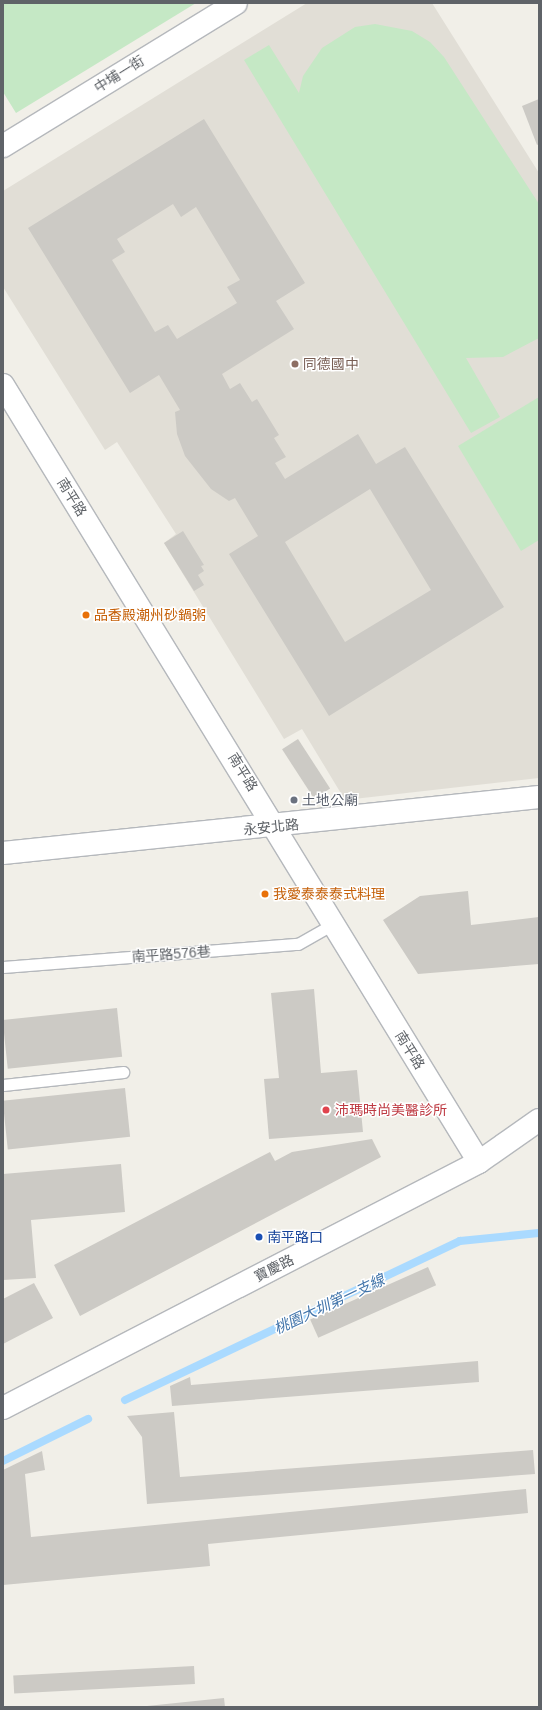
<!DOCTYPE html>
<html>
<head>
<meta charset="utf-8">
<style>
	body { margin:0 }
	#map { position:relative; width:542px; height:1710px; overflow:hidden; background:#f1efe8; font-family:Helvetica,"Noto Sans TC",sans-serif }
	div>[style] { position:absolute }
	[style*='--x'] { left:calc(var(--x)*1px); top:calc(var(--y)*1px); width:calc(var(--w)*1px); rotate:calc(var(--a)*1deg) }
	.education>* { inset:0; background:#e1ded6 }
	.green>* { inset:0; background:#c5e8c5 }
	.stream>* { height:8px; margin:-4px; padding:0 4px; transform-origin:4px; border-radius:4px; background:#aadaff }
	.building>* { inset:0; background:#cccac5; transform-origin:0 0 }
	.roads { filter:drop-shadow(1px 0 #b5b8bc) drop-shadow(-1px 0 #b5b8bc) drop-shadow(0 1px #b5b8bc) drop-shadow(0 -1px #b5b8bc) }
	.lane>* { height:11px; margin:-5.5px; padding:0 5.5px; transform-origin:5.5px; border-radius:5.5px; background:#fff }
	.street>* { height:22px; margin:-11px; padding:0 11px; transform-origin:11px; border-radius:11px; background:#fff }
	.dots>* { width:11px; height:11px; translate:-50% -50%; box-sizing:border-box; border:2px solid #fff; border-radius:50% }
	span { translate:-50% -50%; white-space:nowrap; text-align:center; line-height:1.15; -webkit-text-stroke:3px #fff; paint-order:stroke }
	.street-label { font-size:14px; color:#5f6368 }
	.education-label { font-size:14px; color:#785e54 }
	.left { translate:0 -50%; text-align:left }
	.food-label { font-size:14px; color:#c56008 }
	.worship-label { font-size:14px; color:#5b616d }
	.health-label { font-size:14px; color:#be3a42 }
	.transit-label { font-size:14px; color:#164399 }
	.water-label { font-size:15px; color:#4174aa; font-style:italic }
	.frame { position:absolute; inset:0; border:4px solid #5f6368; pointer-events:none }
</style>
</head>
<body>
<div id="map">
	<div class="education">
		<i style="clip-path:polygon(307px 3px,432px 3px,539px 173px,539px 778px,345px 800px,302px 729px,284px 739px,164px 543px,176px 534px,117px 442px,105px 450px,3px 287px,3px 191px)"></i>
	</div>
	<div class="green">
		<i style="clip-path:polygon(3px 3px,196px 3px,16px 113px,3px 92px)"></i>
		<i style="clip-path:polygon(375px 24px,412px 31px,430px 42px,444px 57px,539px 204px,539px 338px,503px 357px,466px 358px,500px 417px,471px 433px,244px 60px,269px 45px,299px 93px,303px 76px,322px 48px,355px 27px)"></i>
		<i style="clip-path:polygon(539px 397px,539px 540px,521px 551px,458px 446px)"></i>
	</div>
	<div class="stream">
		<i style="--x:125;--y:1400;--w:371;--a:-25.4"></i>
		<i style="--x:460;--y:1241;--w:79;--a:-5.8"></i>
		<i style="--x:3;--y:1461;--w:95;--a:-26.3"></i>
	</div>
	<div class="building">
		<i style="clip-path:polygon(539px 99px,539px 144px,537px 145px,522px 106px)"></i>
		<i style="clip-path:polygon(evenodd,204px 119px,305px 283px,276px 301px,294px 329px,222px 374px,230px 389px,240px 383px,252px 402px,257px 399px,279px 435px,274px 438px,286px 457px,275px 463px,285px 479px,358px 434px,376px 464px,405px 447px,504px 607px,329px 716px,229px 554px,258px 536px,235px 498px,229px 501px,211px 489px,185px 456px,177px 434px,175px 412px,180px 410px,159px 375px,130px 393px,28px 228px,204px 119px,173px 204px,181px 217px,196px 207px,240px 280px,227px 287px,237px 303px,177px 339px,168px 325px,155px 332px,112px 260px,125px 252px,117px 239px,173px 204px,204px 119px,370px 489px,431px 590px,345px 642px,285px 542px,370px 489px)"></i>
		<i style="clip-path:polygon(183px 531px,204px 565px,201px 566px,204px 571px,198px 575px,204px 585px,194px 591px,164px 543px)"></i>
		<i style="left:298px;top:739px;width:59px;height:19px;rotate:57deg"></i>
		<i style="clip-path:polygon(468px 891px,471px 925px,539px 917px,539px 964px,418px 974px,383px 920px,420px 896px)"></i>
		<i style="clip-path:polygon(314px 989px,321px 1073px,357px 1070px,363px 1132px,269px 1139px,264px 1079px,279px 1078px,271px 993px)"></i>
		<i style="left:117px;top:1008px;width:49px;height:115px;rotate:84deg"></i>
		<i style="left:125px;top:1088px;width:49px;height:123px;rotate:84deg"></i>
		<i style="clip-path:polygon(372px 1139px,381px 1157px,80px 1316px,54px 1265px,270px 1152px,275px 1161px,292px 1152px)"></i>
		<i style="clip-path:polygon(121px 1164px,125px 1212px,31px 1220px,36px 1278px,3px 1280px,3px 1174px)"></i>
		<i style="left:428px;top:1267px;width:20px;height:129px;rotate:66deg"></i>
		<i style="clip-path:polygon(34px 1283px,53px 1318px,3px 1344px,3px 1299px)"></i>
		<i style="clip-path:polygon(478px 1361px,479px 1382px,172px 1406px,170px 1386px,190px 1377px,191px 1385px)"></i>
		<i style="clip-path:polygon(174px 1412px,180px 1477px,533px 1450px,535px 1474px,147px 1504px,142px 1437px,127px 1416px)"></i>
		<i style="clip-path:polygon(42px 1451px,45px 1470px,25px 1474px,31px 1537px,526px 1489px,528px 1513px,208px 1544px,210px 1566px,3px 1585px,3px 1470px)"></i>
		<i style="left:194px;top:1666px;width:18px;height:181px;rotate:87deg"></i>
		<i style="clip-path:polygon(224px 1698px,225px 1707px,147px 1707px,147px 1706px)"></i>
	</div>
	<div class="roads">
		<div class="lane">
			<i style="--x:3;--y:967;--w:296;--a:-4.5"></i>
			<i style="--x:298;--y:944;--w:40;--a:-29.7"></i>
			<i style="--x:3;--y:1085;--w:121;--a:-6.2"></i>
		</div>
		<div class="street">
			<i style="--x:3;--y:146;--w:273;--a:-31.5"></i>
			<i style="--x:3;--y:385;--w:911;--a:58.51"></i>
			<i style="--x:3;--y:853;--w:539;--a:-5.96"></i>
			<i style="--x:3;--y:1408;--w:536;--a:-27.33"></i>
			<i style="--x:479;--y:1162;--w:73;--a:-35"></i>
		</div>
	</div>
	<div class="dots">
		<i style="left:295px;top:364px;background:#8d6e63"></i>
		<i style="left:86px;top:615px;background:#e8710a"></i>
		<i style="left:294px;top:800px;background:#6b7280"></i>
		<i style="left:265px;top:894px;background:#e8710a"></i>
		<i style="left:326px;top:1110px;background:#e0444e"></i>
		<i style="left:259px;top:1237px;background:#1a4fb4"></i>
	</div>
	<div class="street-label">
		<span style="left:119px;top:74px;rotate:-32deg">中埔一街</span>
		<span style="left:72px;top:497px;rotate:58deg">南平路</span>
		<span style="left:243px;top:772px;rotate:58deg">南平路</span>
		<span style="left:271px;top:827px;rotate:-6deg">永安北路</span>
		<span style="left:171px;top:954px;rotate:-4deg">南平路576巷</span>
		<span style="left:410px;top:1050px;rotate:58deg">南平路</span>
		<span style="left:274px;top:1268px;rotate:-27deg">寶慶路</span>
	</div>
	<div class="education-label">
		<span class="left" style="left:303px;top:364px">同德國中</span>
	</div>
	<div class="food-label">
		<span class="left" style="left:94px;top:615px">品香殿潮州砂鍋粥</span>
		<span class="left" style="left:273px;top:894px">我愛泰泰泰式料理</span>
	</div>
	<div class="worship-label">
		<span class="left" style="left:302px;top:800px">土地公廟</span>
	</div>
	<div class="health-label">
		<span class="left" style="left:335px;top:1110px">沛瑪時尚美醫診所</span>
	</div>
	<div class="transit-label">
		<span class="left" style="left:267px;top:1237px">南平路口</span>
	</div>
	<div class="water-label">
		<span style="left:329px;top:1304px;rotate:-25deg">桃園大圳第一支線</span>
	</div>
	<div class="frame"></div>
</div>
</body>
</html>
